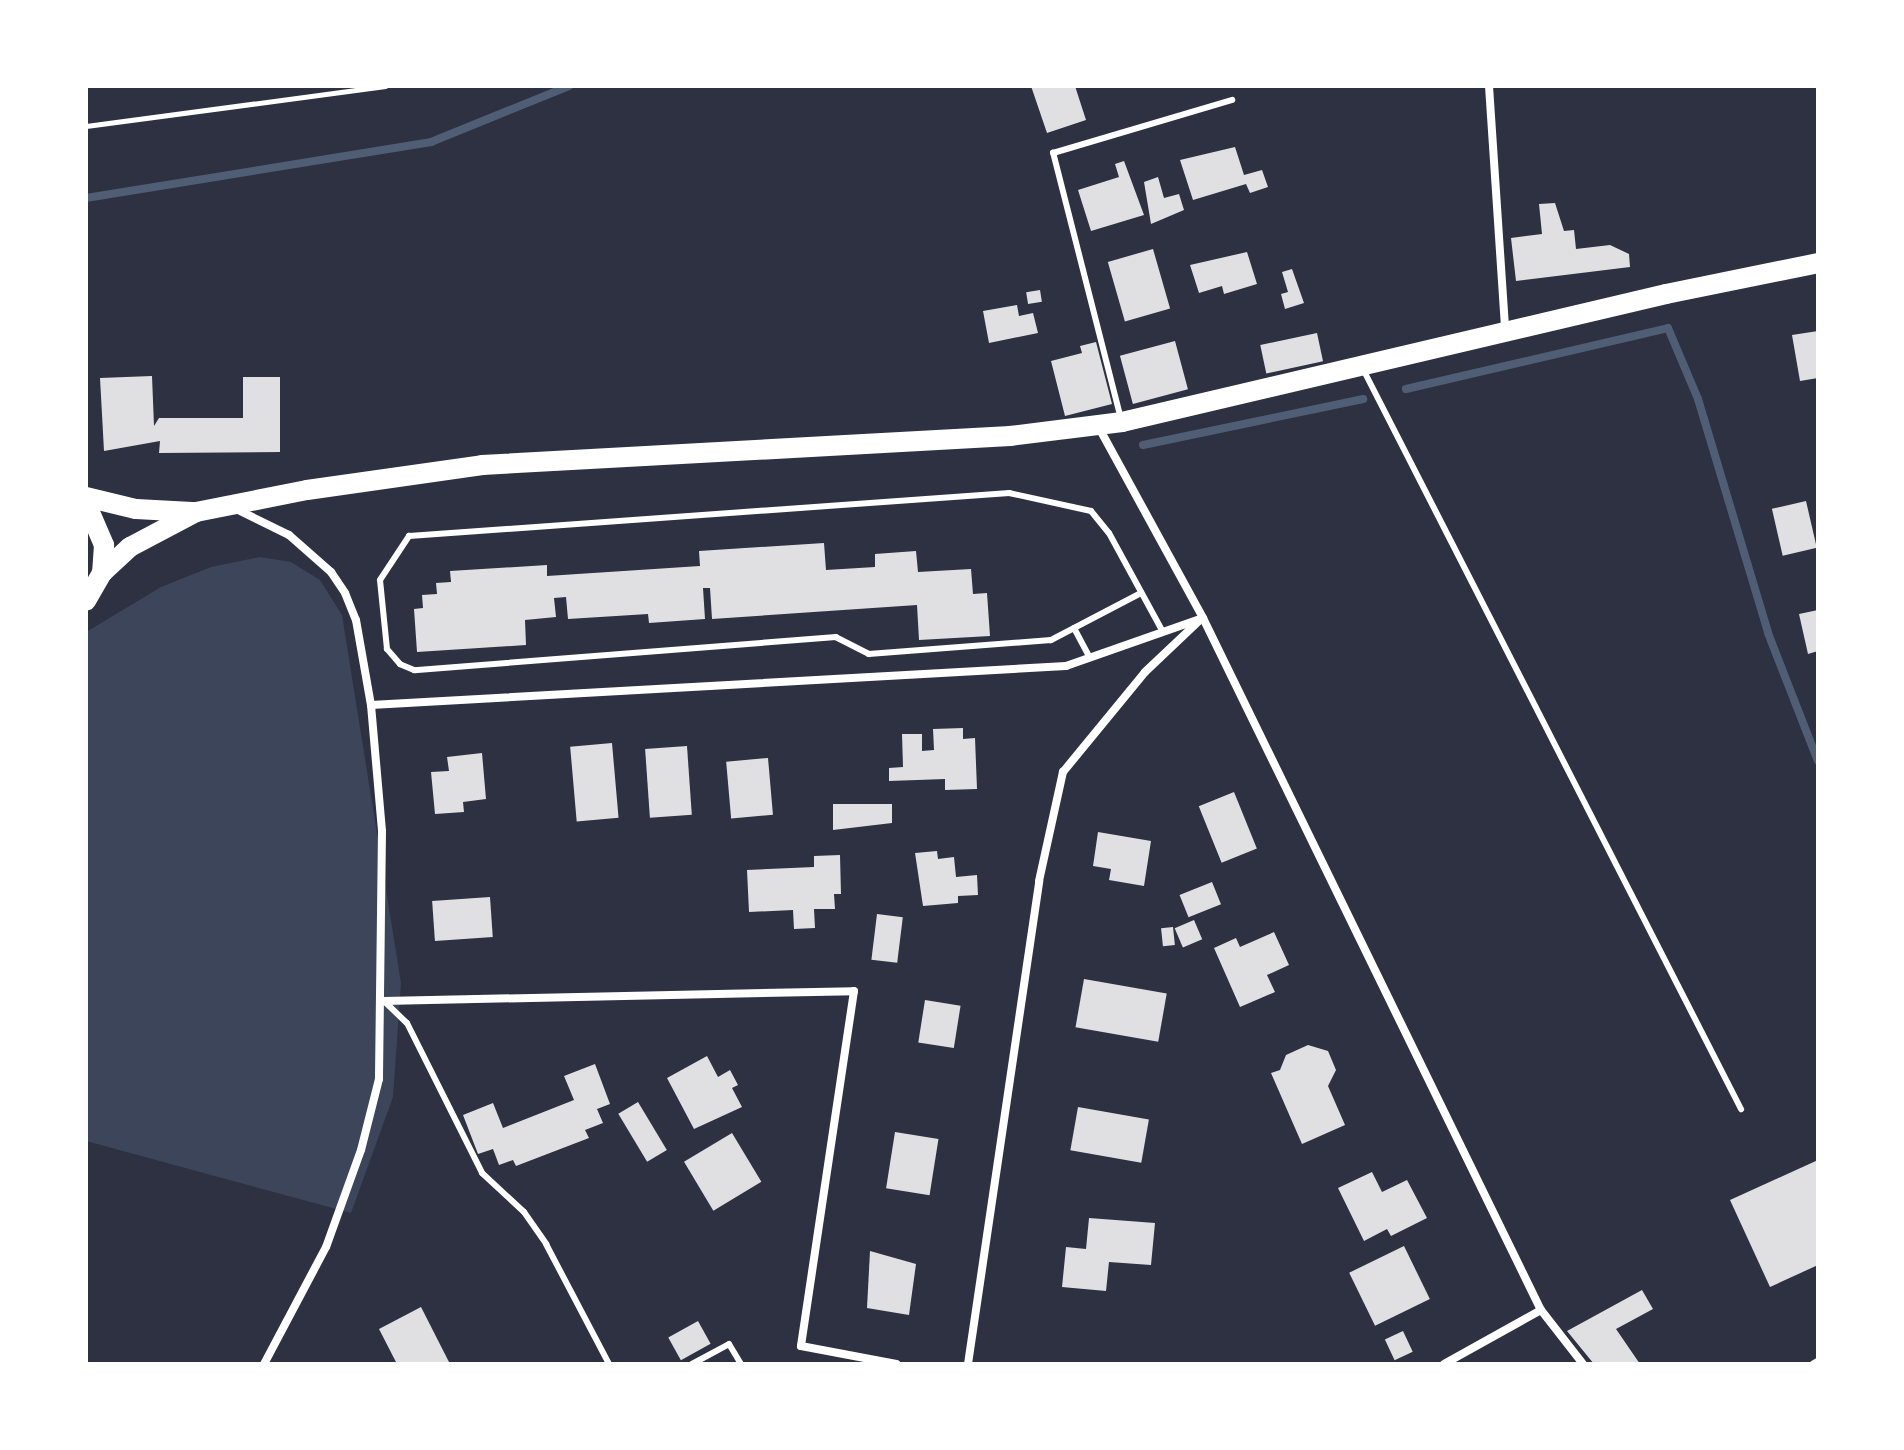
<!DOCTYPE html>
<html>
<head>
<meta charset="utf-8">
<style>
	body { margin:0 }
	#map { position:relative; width:1904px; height:1450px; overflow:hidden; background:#2d3142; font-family:Rubik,sans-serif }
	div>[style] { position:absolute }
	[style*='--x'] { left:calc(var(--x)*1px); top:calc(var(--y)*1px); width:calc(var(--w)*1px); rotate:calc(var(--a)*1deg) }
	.green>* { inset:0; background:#3c4559 }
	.stream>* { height:8px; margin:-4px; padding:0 4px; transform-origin:4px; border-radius:4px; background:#4f5d75 }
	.building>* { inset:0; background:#e0e0e3; transform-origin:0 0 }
	.path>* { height:5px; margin:-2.5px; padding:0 2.5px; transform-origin:2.5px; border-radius:2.5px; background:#fff }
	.service>* { height:6px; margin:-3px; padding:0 3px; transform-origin:3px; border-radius:3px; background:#fff }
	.minor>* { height:8px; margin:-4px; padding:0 4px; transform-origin:4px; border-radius:4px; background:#fff }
	.primary>* { height:20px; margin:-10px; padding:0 10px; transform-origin:10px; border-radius:10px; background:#fff }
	span { translate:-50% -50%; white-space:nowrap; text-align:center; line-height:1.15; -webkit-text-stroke:6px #fff; paint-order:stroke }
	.frame { position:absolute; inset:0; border:88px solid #fff; pointer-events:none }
</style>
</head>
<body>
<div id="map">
	<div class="green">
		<i style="clip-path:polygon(260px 557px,291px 562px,320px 580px,342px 615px,401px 983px,393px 1097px,351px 1213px,86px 1141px,86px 632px,161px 587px,211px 567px)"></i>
	</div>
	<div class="stream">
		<i style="--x:86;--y:198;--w:350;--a:-9.2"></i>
		<i style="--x:431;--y:142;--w:149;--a:-22.1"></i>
		<i style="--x:1406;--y:389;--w:269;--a:-13.1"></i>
		<i style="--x:1668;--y:328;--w:77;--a:67.1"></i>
		<i style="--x:1698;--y:399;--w:244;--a:73.3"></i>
		<i style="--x:1768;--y:633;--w:137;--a:68.7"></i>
		<i style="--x:1143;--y:445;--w:225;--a:-11.8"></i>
	</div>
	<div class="building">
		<i style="clip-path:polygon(1031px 86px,1075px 86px,1086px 120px,1047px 133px)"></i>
		<i style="clip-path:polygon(1235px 147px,1244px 175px,1262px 170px,1268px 187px,1250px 193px,1246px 184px,1193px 200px,1180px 160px)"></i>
		<i style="clip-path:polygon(1124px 161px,1144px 215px,1091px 231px,1078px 190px,1119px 177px,1115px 164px)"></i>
		<i style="clip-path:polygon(1158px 177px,1164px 198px,1179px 194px,1184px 210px,1151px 224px,1144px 182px)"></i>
		<i style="clip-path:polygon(1555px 203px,1564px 231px,1574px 230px,1576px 249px,1610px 245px,1629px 254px,1630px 267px,1516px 281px,1511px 238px,1542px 234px,1539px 204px)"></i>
		<i style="left:1153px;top:249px;width:62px;height:47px;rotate:74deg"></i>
		<i style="clip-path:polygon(1247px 252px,1257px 284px,1224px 294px,1222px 286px,1199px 293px,1190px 265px)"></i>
		<i style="clip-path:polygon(1292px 269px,1304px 303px,1285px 309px,1281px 294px,1288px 292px,1282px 272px)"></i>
		<i style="left:1040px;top:290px;width:12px;height:14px;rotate:81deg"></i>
		<i style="clip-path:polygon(1017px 305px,1019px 316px,1033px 313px,1038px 333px,989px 343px,983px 311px)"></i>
		<i style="clip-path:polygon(1818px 331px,1818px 378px,1800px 381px,1792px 335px)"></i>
		<i style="left:1317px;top:333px;width:29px;height:58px;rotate:78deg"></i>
		<i style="left:1175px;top:341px;width:50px;height:57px;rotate:75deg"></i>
		<i style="clip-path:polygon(1096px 342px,1112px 404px,1065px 416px,1051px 361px,1082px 353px,1080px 346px)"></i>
		<i style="clip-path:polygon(152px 376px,154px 426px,159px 418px,243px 418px,243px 377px,280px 377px,280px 452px,159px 453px,160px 441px,104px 451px,100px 378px)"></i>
		<i style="left:1806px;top:501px;width:48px;height:35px;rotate:77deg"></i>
		<i style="clip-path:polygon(824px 543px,826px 570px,875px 567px,875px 554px,916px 551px,918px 572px,971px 569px,973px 594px,987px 593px,990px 636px,919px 640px,917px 605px,712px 619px,710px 588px,703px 588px,705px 619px,649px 623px,648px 614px,568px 619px,566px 597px,554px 598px,556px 617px,525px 620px,526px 645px,417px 652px,414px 609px,423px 608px,422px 595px,437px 594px,436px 583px,451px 582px,450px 571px,547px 565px,547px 576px,700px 566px,699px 551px)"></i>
		<i style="clip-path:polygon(1818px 610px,1818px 651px,1808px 654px,1799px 614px)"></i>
		<i style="clip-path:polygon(963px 728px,963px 739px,975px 738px,977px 789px,945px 790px,945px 779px,889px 781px,889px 768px,903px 767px,902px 734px,922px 734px,922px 751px,934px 750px,933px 729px)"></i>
		<i style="left:612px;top:743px;width:75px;height:42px;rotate:85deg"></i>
		<i style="left:687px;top:746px;width:69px;height:42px;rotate:86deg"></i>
		<i style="clip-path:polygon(482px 753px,486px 799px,463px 802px,464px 812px,435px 814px,431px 772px,449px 771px,447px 757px)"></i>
		<i style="left:768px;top:758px;width:57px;height:42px;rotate:85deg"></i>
		<i style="left:1234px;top:792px;width:61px;height:38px;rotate:68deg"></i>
		<i style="clip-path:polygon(833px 804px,892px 804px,892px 823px,833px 830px)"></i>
		<i style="clip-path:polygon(1098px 832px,1151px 841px,1144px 886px,1109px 880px,1111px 869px,1093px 866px)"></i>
		<i style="clip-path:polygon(937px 851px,938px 859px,954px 857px,956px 877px,977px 875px,978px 895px,958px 896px,958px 903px,923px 906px,915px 853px)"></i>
		<i style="clip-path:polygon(840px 855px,841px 894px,834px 894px,835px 909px,814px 909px,815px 928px,794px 929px,793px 910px,749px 912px,747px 870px,814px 867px,814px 856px)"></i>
		<i style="left:1212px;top:882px;width:24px;height:35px;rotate:68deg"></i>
		<i style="left:490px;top:897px;width:40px;height:58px;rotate:86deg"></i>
		<i style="left:877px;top:914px;width:26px;height:46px;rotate:7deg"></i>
		<i style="left:1194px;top:920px;width:21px;height:21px;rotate:67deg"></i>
		<i style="left:1173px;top:927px;width:18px;height:12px;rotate:84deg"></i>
		<i style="clip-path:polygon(1274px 932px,1289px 965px,1267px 975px,1275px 992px,1240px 1007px,1214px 948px,1236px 938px,1240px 947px)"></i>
		<i style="left:1084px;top:979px;width:84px;height:49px;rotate:10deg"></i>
		<i style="left:925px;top:1000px;width:36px;height:43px;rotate:9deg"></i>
		<i style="clip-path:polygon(1308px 1045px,1328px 1051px,1336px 1070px,1328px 1086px,1345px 1125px,1302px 1144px,1271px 1073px,1280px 1070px,1286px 1055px)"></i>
		<i style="clip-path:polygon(707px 1056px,718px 1077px,730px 1070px,738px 1085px,732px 1088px,742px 1107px,694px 1129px,667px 1078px)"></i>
		<i style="clip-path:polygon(595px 1064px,610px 1104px,597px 1109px,603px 1123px,585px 1130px,589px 1138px,516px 1166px,513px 1160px,499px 1165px,493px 1149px,478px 1154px,463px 1115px,493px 1103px,503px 1128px,574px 1100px,564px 1076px)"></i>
		<i style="left:638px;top:1102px;width:56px;height:23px;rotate:59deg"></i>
		<i style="left:1078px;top:1107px;width:72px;height:44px;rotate:10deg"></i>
		<i style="left:895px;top:1132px;width:44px;height:57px;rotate:9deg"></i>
		<i style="left:732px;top:1133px;width:57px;height:56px;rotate:59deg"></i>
		<i style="clip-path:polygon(1818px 1160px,1818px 1265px,1770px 1287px,1730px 1200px)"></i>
		<i style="clip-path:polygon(1372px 1172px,1382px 1192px,1407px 1180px,1427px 1218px,1391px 1236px,1387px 1229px,1364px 1241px,1338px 1188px)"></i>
		<i style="clip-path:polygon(1089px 1218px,1155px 1223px,1151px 1265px,1109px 1262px,1106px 1291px,1062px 1287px,1066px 1247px,1086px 1249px)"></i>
		<i style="left:1404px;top:1246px;width:59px;height:61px;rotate:64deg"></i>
		<i style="clip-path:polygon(870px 1251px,916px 1264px,909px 1315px,867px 1308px)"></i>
		<i style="clip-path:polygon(1642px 1290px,1653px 1309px,1616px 1329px,1640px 1364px,1594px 1364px,1567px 1331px)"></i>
		<i style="clip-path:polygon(421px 1307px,450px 1364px,397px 1364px,379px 1329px)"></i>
		<i style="left:698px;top:1321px;width:26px;height:34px;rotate:61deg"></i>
		<i style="left:1403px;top:1331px;width:23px;height:20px;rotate:65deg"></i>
	</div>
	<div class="path">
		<i style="--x:86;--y:126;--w:302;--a:-7.6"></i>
	</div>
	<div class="service">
		<i style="--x:1364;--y:371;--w:829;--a:62.94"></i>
		<i style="--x:1121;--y:419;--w:275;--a:-104.3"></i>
		<i style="--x:1053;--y:153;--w:187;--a:-16.5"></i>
		<i style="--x:1141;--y:593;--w:102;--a:152.4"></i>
		<i style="--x:1051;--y:640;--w:183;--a:175.6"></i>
		<i style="--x:869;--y:654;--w:37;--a:-153"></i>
		<i style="--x:836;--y:637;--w:423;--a:175.5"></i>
		<i style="--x:414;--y:670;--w:15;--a:-157"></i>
		<i style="--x:400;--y:664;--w:20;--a:-131"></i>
		<i style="--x:387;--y:649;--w:69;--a:-95.8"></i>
		<i style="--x:380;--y:580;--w:53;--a:-56.6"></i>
		<i style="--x:409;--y:536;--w:602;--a:-4.1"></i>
		<i style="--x:1009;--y:493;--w:84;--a:12.4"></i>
		<i style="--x:1091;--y:511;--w:28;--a:51"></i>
		<i style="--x:1109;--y:533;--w:113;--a:61.4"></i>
		<i style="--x:1074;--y:628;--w:34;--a:62"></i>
		<i style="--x:384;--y:1001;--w:32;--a:44"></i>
		<i style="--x:407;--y:1023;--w:168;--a:63.4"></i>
		<i style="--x:482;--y:1173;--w:57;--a:42.9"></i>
		<i style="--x:524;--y:1212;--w:39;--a:55"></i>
		<i style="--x:546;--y:1244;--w:136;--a:62.3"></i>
		<i style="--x:692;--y:1364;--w:42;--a:-28.4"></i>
		<i style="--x:729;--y:1344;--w:23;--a:59"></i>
	</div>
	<div class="minor">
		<i style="--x:1489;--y:86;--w:245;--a:86.2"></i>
		<i style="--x:1098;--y:426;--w:219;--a:61.3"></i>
		<i style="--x:1203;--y:618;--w:770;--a:63.97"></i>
		<i style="--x:1541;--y:1310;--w:68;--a:52.1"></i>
		<i style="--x:238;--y:510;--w:57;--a:26.1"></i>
		<i style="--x:289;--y:535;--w:56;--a:41.4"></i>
		<i style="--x:331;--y:572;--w:25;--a:56"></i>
		<i style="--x:345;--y:593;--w:29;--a:68"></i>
		<i style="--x:356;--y:620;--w:86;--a:80"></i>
		<i style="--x:371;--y:705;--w:126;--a:85"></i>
		<i style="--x:382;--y:831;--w:248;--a:90.7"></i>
		<i style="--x:379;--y:1079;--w:73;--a:104.2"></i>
		<i style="--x:361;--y:1150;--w:103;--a:109.8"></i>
		<i style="--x:326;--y:1247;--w:132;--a:117.9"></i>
		<i style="--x:371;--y:705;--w:696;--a:-3.21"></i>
		<i style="--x:1066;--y:666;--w:145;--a:-19.3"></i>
		<i style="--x:384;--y:1001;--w:470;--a:-1.2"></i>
		<i style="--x:854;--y:991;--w:359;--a:98.5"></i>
		<i style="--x:801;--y:1346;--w:97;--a:10.7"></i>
		<i style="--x:968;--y:1364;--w:488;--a:-81.6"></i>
		<i style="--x:1039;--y:881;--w:112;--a:-77.6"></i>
		<i style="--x:1063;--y:772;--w:129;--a:-50.6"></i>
		<i style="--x:1145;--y:672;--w:74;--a:-43.4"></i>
		<i style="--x:1444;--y:1364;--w:111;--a:-29.1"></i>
		<i style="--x:1814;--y:1364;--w:4;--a:-27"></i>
	</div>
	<div class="primary">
		<i style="--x:86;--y:497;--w:51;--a:13.5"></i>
		<i style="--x:136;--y:509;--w:56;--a:3.1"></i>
		<i style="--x:86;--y:503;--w:46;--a:66.8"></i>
		<i style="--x:104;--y:545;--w:28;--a:94"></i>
		<i style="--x:102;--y:573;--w:32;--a:120"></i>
		<i style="--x:102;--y:573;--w:38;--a:-43"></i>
		<i style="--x:130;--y:547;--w:75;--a:-27.9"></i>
		<i style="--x:196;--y:512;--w:113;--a:-11.2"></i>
		<i style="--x:307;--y:490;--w:177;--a:-8.1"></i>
		<i style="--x:482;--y:465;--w:529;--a:-3.14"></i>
		<i style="--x:1010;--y:436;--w:113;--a:-7.1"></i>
		<i style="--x:1122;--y:422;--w:559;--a:-13.24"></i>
		<i style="--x:1666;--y:294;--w:155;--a:-11.5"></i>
	</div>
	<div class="frame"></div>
</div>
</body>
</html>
